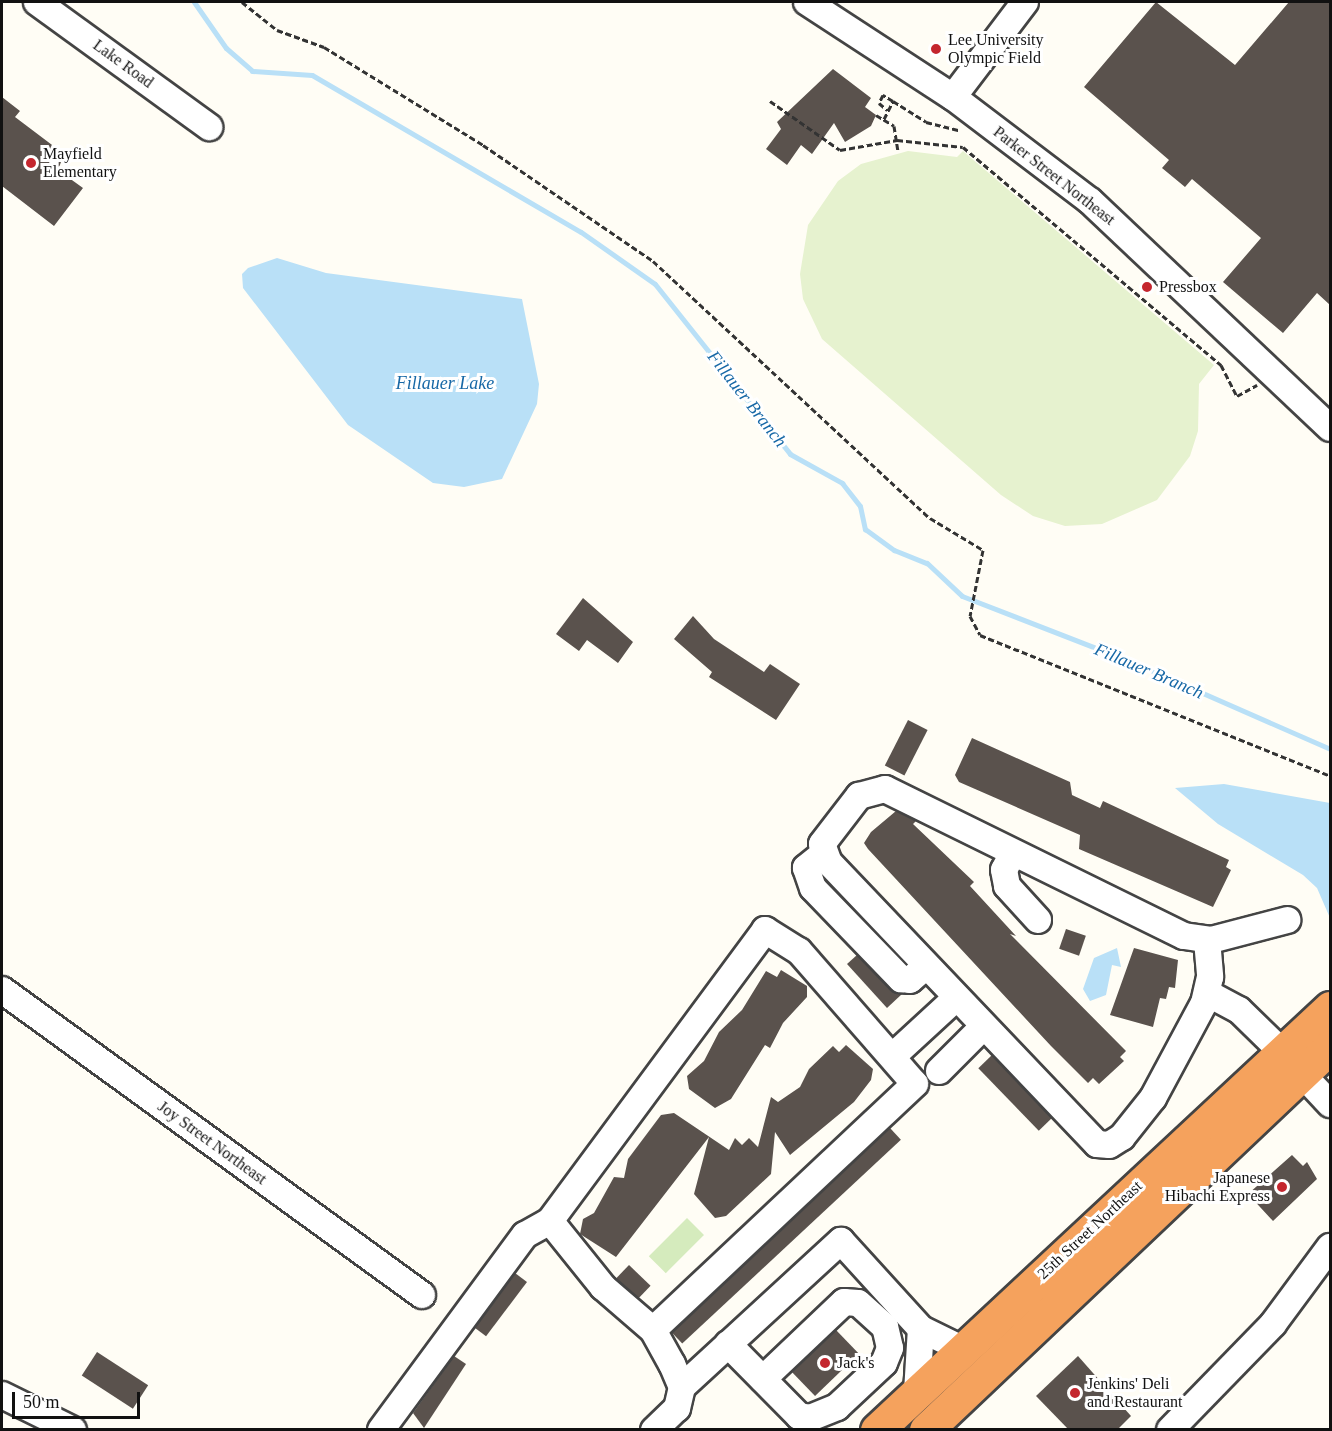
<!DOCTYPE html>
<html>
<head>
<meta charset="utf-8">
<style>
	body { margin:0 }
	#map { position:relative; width:1332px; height:1431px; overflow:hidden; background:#fffdf5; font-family:Georgia,serif }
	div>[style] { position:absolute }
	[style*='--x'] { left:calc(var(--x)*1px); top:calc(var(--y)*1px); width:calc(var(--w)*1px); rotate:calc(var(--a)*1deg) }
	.green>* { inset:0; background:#d5ebbd; transform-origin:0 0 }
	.pitch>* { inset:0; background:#e6f2cf }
	.water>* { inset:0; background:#b9e0f7 }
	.stream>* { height:5px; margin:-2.5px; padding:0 2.5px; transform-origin:2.5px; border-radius:2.5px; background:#b9e0f7 }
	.building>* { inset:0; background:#5a524d; transform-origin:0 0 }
	.path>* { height:3px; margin-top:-1.5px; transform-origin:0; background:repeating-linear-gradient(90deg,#333 0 6px,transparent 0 9px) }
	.roads { filter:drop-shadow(2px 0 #444) drop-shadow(-2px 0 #444) drop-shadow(0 2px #444) drop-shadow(0 -2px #444) }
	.minor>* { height:26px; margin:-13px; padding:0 13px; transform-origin:13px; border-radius:13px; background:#fff }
	.highway>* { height:33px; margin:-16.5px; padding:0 16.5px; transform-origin:16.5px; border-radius:16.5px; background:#f5a25d }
	.dots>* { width:16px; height:16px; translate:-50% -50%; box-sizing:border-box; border:3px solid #fff; border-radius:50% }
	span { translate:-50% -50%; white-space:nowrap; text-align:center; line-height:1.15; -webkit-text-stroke:6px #fff; paint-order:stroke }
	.poi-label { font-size:16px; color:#111 }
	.left { translate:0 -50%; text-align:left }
	.right { translate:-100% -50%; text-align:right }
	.street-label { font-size:16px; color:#111 }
	.water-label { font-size:18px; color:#1768a6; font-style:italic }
	.frame { position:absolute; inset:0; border:3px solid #111; pointer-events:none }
	.scale { position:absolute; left:12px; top:1392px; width:128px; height:27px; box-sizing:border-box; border:3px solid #111; border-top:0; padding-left:8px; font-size:18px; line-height:21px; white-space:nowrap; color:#111; -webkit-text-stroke:4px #fff; paint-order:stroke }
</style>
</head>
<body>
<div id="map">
	<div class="green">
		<i style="left:687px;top:1218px;width:24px;height:54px;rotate:45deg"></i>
	</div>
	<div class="pitch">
		<i style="clip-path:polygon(908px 151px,957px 157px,963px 151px,1214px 365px,1199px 384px,1198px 431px,1190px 456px,1157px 500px,1102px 524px,1065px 526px,1033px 516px,1001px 495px,822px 339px,803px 299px,800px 274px,808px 225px,838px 181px,861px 164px)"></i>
	</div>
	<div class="water">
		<i style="clip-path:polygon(277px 258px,326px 273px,522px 299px,539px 384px,537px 404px,502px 479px,464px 487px,433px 483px,348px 425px,243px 288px,242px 274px,248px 268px)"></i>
		<i style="clip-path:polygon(1224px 784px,1330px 803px,1330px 918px,1317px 888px,1303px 875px,1218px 824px,1175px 788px)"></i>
		<i style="clip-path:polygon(1117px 948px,1121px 967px,1112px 965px,1106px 995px,1090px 1001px,1083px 989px,1094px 958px)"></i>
	</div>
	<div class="stream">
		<i style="--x:194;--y:2;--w:56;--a:55.2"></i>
		<i style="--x:226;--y:48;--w:35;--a:41"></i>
		<i style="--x:252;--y:71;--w:60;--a:3.8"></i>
		<i style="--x:312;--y:75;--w:311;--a:30.3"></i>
		<i style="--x:581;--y:232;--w:90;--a:35.1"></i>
		<i style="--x:655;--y:284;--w:217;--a:51.5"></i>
		<i style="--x:790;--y:454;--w:60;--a:29.1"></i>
		<i style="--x:842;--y:483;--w:29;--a:52"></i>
		<i style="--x:860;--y:506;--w:24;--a:78"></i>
		<i style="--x:865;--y:529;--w:36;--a:36"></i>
		<i style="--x:894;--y:550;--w:35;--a:22"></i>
		<i style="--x:927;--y:563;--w:48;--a:43.3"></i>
		<i style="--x:962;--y:596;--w:182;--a:21.2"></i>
		<i style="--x:1132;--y:662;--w:216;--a:23.7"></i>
	</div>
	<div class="building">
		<i style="clip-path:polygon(1156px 2px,1235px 65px,1289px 2px,1330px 2px,1330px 305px,1317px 293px,1283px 333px,1223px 282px,1261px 238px,1192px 179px,1185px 187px,1162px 168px,1169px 160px,1084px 87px)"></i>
		<i style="clip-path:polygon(833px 69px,871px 98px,865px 107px,876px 115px,871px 126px,845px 142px,834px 123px,812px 154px,801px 145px,787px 165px,766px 149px,781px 129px,777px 122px)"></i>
		<i style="clip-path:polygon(2px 97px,20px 111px,15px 117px,64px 154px,58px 170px,83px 188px,54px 226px,2px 186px)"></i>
		<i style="clip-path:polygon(583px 598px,633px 642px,618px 663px,587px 640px,579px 651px,556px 634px)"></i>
		<i style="clip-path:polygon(693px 616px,714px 639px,764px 672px,770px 664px,800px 684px,776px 720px,709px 677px,712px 672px,674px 639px)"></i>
		<i style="left:908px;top:720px;width:22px;height:51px;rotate:27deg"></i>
		<i style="clip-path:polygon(972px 738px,1070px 782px,1072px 795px,1100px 808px,1103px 801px,1229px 860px,1226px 867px,1231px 870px,1213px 907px,1079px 849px,1080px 835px,959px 782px,955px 775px)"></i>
		<i style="clip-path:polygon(896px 811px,916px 821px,913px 824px,974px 882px,970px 886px,1016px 936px,1010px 934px,1126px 1051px,1120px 1057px,1124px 1061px,1099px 1084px,1093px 1078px,1088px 1083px,1051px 1046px,868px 849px,864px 843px,871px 832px)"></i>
		<i style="left:1066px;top:929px;width:21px;height:21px;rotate:19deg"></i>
		<i style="clip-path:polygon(1134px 948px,1178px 960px,1175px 988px,1169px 987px,1166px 999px,1160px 998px,1153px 1027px,1110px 1015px)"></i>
		<i style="clip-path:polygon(857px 955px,902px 994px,887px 1008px,847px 964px)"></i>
		<i style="clip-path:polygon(781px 970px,807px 986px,807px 997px,783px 1023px,770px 1048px,765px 1045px,731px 1099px,715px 1108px,689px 1089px,687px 1076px,704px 1061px,719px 1032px,742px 1010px,766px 971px,777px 977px)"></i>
		<i style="clip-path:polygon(846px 1045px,873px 1069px,871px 1080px,854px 1102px,790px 1155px,775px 1132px,771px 1174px,726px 1216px,715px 1218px,694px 1194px,709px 1137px,616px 1257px,580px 1234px,583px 1219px,594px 1213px,614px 1177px,624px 1178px,628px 1159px,661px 1115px,674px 1113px,729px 1150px,735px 1138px,742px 1145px,749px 1138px,758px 1147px,771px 1097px,778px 1102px,800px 1087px,809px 1069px,833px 1046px,839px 1052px)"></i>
		<i style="left:992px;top:1055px;width:87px;height:19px;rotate:46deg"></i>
		<i style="left:890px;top:1128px;width:16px;height:299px;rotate:47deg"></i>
		<i style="clip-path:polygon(1292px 1155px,1303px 1166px,1307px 1162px,1317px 1179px,1273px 1221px,1248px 1194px)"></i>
		<i style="left:629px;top:1265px;width:30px;height:19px;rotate:44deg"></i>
		<i style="left:515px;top:1273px;width:15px;height:68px;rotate:37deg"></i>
		<i style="left:836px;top:1330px;width:33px;height:61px;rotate:46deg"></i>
		<i style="left:97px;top:1352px;width:61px;height:28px;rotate:33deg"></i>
		<i style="clip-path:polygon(454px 1356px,466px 1364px,424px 1428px,413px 1413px)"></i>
		<i style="clip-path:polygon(1078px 1356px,1131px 1416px,1117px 1430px,1069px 1430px,1036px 1396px)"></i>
	</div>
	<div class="path">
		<i style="--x:242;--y:2;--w:45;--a:38.7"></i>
		<i style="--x:277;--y:30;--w:50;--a:19.9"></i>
		<i style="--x:324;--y:47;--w:187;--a:31.6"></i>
		<i style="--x:483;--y:145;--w:206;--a:34.3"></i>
		<i style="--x:653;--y:261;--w:378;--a:42.9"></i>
		<i style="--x:930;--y:518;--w:62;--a:31.1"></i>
		<i style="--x:983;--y:550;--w:67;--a:101.1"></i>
		<i style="--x:970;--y:616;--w:21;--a:62"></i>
		<i style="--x:980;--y:635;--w:377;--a:21.9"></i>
		<i style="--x:770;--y:101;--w:85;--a:35"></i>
		<i style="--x:840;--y:150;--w:58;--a:-10"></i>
		<i style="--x:897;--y:140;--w:66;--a:6.1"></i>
		<i style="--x:963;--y:147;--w:338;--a:40.2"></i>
		<i style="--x:1221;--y:365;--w:35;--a:63"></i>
		<i style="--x:1237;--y:396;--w:23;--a:-29"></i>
		<i style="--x:893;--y:101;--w:39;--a:32"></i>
		<i style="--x:926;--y:122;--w:34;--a:14"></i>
		<i style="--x:876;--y:115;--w:21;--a:31"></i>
		<i style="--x:894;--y:126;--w:25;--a:81"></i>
		<i style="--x:884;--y:119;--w:20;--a:-63"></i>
		<i style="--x:893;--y:101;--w:12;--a:-149"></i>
		<i style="--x:883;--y:95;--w:9;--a:117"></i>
		<i style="--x:879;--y:103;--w:11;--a:41"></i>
	</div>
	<div class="roads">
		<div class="minor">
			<i style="--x:37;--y:2;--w:213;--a:36"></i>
			<i style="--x:807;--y:2;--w:174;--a:33.1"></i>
			<i style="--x:953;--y:97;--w:172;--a:37.2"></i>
			<i style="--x:1090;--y:201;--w:330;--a:43.4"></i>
			<i style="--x:953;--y:97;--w:119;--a:-52.8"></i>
			<i style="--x:1013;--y:853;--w:19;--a:118"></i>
			<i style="--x:1004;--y:870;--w:16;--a:79"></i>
			<i style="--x:1007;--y:886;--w:46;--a:47.6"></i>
			<i style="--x:823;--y:854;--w:22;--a:141"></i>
			<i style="--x:806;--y:868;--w:21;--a:71"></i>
			<i style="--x:813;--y:888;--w:127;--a:46"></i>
			<i style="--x:901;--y:979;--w:9;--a:6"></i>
			<i style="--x:910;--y:980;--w:21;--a:-41"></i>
			<i style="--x:1207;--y:940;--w:37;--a:85"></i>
			<i style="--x:1210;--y:977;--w:27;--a:103"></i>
			<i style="--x:1204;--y:1003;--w:108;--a:118.2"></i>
			<i style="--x:1153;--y:1098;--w:50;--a:128.5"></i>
			<i style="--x:1122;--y:1137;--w:15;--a:148"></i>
			<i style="--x:1109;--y:1145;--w:12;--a:-175"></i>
			<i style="--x:1097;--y:1144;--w:388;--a:-133.6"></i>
			<i style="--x:829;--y:863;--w:20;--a:-110"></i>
			<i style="--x:822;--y:844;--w:61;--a:-52.4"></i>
			<i style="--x:859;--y:796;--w:27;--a:-15"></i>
			<i style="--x:885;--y:789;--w:333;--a:26.2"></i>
			<i style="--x:1184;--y:936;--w:27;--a:8"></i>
			<i style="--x:1211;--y:940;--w:79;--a:-14.7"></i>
			<i style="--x:2;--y:990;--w:519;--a:35.99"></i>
			<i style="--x:1207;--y:993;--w:36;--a:28"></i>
			<i style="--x:1239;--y:1010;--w:60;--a:44.3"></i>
			<i style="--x:893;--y:1056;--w:86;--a:-42.6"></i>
			<i style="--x:939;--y:1071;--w:62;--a:-45"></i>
			<i style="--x:1302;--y:1074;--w:41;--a:47"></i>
			<i style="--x:550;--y:1221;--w:85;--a:51.2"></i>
			<i style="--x:603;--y:1287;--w:66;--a:40.7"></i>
			<i style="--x:653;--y:1330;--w:39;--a:61"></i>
			<i style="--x:672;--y:1364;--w:25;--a:67"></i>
			<i style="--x:682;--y:1387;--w:22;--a:103"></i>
			<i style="--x:677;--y:1408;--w:32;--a:136"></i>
			<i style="--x:728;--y:1344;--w:101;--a:45.4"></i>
			<i style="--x:799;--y:1416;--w:11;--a:10"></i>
			<i style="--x:810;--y:1418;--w:29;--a:-22"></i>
			<i style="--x:837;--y:1407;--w:64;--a:-43.1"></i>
			<i style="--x:884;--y:1363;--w:16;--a:-68"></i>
			<i style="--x:890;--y:1348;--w:22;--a:-103"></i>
			<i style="--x:885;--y:1327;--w:36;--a:-138"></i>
			<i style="--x:858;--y:1303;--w:14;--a:-176"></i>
			<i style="--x:844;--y:1302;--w:112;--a:136.5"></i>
			<i style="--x:682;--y:1387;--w:216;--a:-42.6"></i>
			<i style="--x:841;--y:1241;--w:119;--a:47.7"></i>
			<i style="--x:921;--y:1329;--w:46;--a:26"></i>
			<i style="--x:917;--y:1392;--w:63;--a:-86.4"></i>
			<i style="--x:2;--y:1395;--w:79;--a:26.2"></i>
			<i style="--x:381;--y:1430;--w:242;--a:-53.6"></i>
			<i style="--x:525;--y:1235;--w:29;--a:-29"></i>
			<i style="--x:550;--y:1221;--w:362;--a:-53.5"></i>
			<i style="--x:765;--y:930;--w:40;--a:32"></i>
			<i style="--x:799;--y:951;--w:176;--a:48.9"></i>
			<i style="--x:915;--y:1084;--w:359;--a:136.8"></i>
			<i style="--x:1170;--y:1430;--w:148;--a:-45.8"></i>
			<i style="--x:1273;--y:1324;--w:96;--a:-53.5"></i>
		</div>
		<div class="highway">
			<i style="--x:877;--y:1430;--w:619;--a:-42.97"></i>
			<i style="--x:926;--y:1430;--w:557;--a:-43.47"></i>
		</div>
	</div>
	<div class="dots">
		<i style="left:936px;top:49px;background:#c4262e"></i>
		<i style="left:31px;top:163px;background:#c4262e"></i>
		<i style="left:1147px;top:287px;background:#c4262e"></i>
		<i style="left:1282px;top:1187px;background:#c4262e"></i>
		<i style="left:825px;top:1363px;background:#c4262e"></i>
		<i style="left:1075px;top:1393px;background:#c4262e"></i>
	</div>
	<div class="poi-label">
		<span class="left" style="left:948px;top:49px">Lee University<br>Olympic Field</span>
		<span class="left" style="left:43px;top:163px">Mayfield<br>Elementary</span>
		<span class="left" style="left:1159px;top:287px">Pressbox</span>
		<span class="right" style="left:1270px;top:1187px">Japanese<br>Hibachi Express</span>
		<span class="left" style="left:837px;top:1363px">Jack's</span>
		<span class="left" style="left:1087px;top:1393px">Jenkins' Deli<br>and Restaurant</span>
	</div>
	<div class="street-label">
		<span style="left:123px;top:64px;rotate:36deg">Lake Road</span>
		<span style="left:1054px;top:176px;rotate:38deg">Parker Street Northeast</span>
		<span style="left:212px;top:1143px;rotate:36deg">Joy Street Northeast</span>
		<span style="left:1090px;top:1230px;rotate:-43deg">25th Street Northeast</span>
	</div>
	<div class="water-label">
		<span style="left:445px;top:383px">Fillauer Lake</span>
		<span style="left:747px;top:399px;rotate:52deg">Fillauer Branch</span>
		<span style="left:1149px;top:671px;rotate:23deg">Fillauer Branch</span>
	</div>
	<div class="frame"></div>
	<div class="scale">50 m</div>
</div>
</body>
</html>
